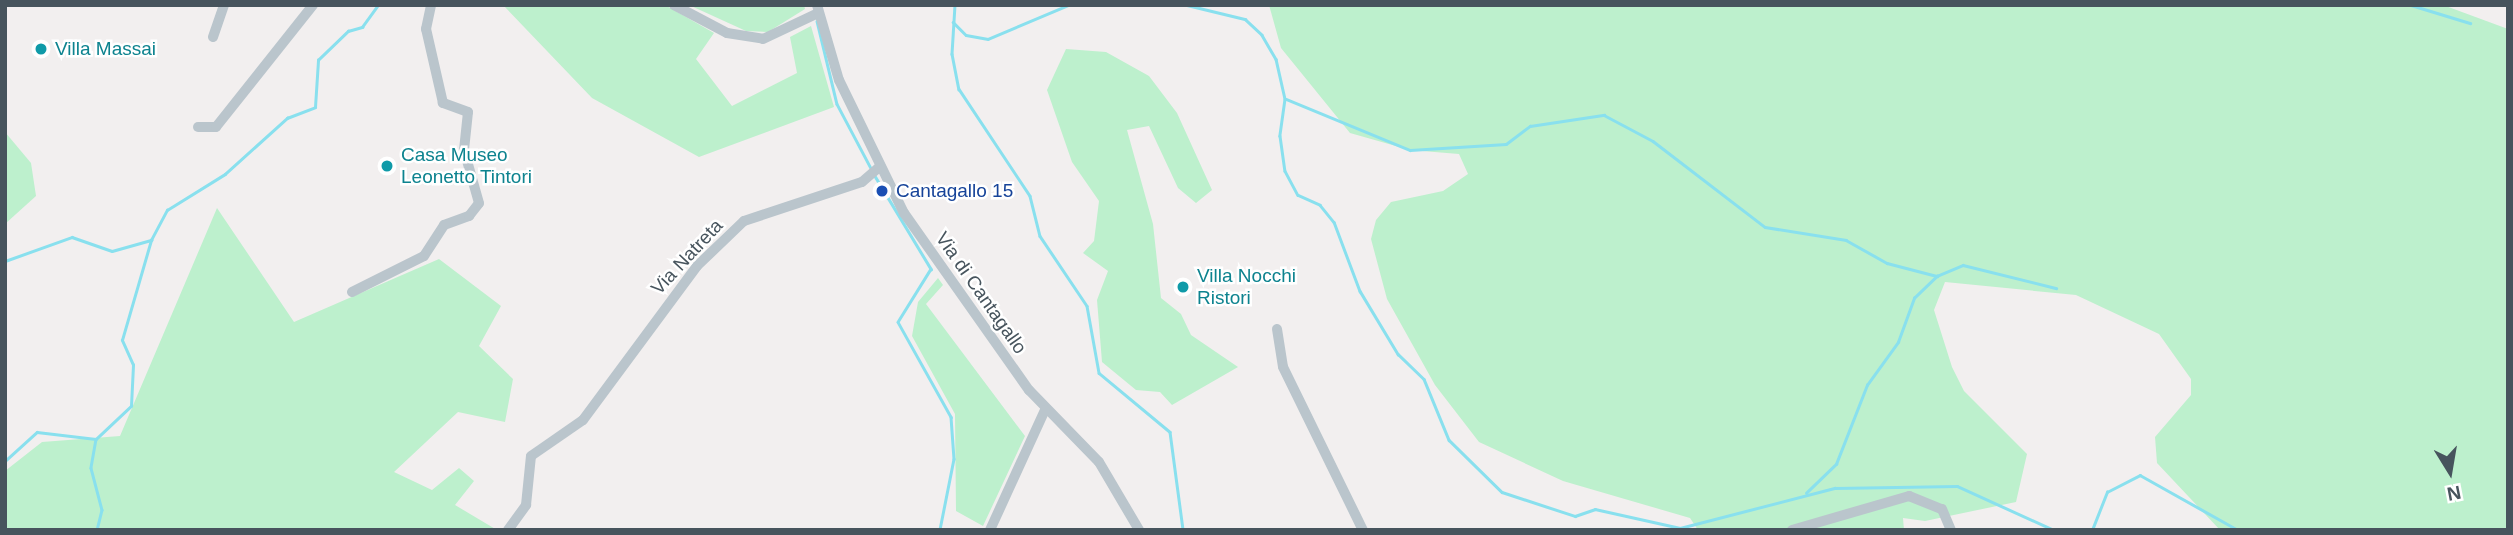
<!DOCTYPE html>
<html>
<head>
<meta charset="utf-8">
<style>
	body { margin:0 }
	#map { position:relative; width:2513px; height:535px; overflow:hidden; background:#f2efef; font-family:Arial,sans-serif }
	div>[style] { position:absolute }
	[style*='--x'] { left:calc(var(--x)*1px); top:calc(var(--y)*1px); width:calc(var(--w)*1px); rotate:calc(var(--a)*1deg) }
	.green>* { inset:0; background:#bdf0cd }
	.stream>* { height:2.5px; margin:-1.25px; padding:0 1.25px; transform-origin:1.25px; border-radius:1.25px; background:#89e0ee }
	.minor>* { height:10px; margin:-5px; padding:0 5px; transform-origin:5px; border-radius:5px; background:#bac5cc }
	.dots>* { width:19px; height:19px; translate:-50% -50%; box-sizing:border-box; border:4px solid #fff; border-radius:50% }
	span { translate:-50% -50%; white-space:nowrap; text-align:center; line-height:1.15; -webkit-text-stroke:5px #fff; paint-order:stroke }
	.culture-label { font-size:19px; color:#0d838f }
	.left { translate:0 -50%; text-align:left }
	.transit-label { font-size:19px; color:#164399 }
	.street-label { font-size:19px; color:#47545d }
	.frame { position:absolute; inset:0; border:7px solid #47545d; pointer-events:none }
	.north { position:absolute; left:2415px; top:437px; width:70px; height:70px; -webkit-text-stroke:5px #fff; paint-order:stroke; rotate:169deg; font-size:19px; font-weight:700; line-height:28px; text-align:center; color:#47545d }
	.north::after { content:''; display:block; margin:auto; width:24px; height:32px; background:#47545d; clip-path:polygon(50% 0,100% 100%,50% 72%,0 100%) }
</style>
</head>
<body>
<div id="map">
	<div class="green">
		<i style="clip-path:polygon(503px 5px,665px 5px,714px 33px,696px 59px,732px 106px,797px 73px,790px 37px,811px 26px,834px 107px,699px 157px,592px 98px)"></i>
		<i style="clip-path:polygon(689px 5px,804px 5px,805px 9px,768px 32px,746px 31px)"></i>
		<i style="clip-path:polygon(1269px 5px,2443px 5px,2508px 29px,2508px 530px,2220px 530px,2157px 463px,2155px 437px,2191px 395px,2191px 379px,2159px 334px,2076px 295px,1945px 282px,1934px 310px,1952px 367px,1964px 391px,2027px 454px,2016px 502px,1925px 521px,1903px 518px,1904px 530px,1698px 530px,1690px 518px,1563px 481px,1479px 442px,1435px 385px,1387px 299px,1371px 239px,1376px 220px,1391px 202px,1443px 191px,1468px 174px,1459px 154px,1410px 150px,1350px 133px,1281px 48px)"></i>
		<i style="clip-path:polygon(1066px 49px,1106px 52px,1149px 76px,1177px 113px,1212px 190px,1196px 203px,1178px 188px,1149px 126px,1127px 130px,1153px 224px,1161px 298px,1181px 314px,1191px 335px,1238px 367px,1172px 405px,1160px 392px,1136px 390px,1102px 362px,1097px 300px,1108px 271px,1083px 253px,1094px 241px,1099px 201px,1072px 162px,1047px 90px)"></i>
		<i style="clip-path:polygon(5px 132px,31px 163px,36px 196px,5px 224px)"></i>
		<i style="clip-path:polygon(217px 208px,294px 322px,439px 259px,501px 306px,479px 346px,513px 379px,505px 422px,458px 412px,394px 472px,432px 490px,459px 468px,474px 481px,455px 505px,497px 530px,5px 530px,5px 471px,42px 442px,120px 436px)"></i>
		<i style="clip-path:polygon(938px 278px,943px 285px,926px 304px,1025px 436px,983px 526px,956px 511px,955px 414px,912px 336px,918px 302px)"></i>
	</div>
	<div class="stream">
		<i style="--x:955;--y:5;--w:49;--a:93.5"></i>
		<i style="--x:952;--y:54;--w:36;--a:79"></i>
		<i style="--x:959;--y:89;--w:128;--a:56.4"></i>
		<i style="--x:1030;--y:196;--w:41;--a:76"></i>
		<i style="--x:1040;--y:236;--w:84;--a:56.1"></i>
		<i style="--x:1087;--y:306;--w:68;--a:79.8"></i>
		<i style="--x:1099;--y:373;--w:92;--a:39.7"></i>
		<i style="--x:1170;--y:432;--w:99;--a:82.4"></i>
		<i style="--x:1187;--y:5;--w:60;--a:13.6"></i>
		<i style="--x:1245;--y:19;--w:23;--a:43"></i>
		<i style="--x:1262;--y:35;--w:28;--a:60"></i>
		<i style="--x:1276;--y:59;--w:41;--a:77.3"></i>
		<i style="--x:1285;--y:99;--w:37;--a:98"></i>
		<i style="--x:1280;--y:136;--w:35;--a:82"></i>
		<i style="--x:1285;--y:171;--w:27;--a:62"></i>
		<i style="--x:1298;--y:195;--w:24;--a:24"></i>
		<i style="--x:1320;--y:205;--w:22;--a:51"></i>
		<i style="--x:1334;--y:222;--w:74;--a:69.4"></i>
		<i style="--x:1360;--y:291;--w:74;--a:58.9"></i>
		<i style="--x:1398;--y:354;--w:36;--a:44"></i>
		<i style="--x:1424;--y:379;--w:66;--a:67.7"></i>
		<i style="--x:1449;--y:440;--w:74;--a:44.5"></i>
		<i style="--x:1502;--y:492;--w:77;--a:18.2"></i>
		<i style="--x:1575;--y:516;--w:21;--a:-19"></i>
		<i style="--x:1595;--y:509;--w:87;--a:12.6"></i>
		<i style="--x:1680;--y:528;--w:160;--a:-14.5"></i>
		<i style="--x:1835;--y:488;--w:122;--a:-0.9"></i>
		<i style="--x:1957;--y:486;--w:107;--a:24.4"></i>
		<i style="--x:2411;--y:5;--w:62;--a:17"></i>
		<i style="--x:817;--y:21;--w:85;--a:76.5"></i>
		<i style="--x:837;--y:104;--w:75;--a:62.1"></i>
		<i style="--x:953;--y:22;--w:18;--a:45"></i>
		<i style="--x:966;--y:35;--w:22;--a:10"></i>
		<i style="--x:988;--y:39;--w:87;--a:-23"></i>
		<i style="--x:1286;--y:99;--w:134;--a:22.4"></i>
		<i style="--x:1410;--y:150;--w:96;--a:-3.6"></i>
		<i style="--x:1506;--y:144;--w:30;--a:-37"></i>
		<i style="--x:1530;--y:126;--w:75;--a:-8.5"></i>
		<i style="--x:1604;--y:115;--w:55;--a:28"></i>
		<i style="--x:1653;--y:141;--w:141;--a:37.5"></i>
		<i style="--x:1765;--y:227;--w:82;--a:9.1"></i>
		<i style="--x:1846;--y:240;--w:47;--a:29.3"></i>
		<i style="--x:1887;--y:263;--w:52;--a:14.6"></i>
		<i style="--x:875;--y:176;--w:109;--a:58.9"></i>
		<i style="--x:931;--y:269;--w:62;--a:121.9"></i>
		<i style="--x:898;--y:322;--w:109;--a:60.8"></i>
		<i style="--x:951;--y:417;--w:42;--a:85.9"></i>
		<i style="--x:954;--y:459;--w:72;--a:101.2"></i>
		<i style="--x:5;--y:261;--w:71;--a:-19.7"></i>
		<i style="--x:72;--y:237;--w:42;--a:19.3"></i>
		<i style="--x:112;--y:251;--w:41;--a:-15.8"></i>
		<i style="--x:96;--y:439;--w:48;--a:-43.3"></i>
		<i style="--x:131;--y:406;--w:41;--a:-87.2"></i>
		<i style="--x:133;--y:365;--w:27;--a:-114"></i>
		<i style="--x:122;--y:340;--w:104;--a:-73.8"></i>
		<i style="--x:151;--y:240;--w:34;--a:-62"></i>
		<i style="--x:167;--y:210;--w:68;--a:-31.8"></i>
		<i style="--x:225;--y:174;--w:84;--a:-42.1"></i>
		<i style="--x:287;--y:118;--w:30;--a:-21"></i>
		<i style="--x:315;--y:107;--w:47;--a:-86.3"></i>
		<i style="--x:318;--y:60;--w:42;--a:-44"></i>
		<i style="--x:348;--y:31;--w:15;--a:-16"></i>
		<i style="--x:362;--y:27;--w:27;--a:-54"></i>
		<i style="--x:96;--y:439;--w:29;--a:100"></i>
		<i style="--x:91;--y:468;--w:43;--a:75.3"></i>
		<i style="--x:102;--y:510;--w:21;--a:104"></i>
		<i style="--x:5;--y:461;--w:43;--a:-42.2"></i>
		<i style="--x:37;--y:432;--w:59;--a:6.8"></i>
		<i style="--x:1806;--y:493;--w:42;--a:-44"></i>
		<i style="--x:1836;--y:464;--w:85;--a:-68.6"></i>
		<i style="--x:1867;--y:385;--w:53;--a:-54.2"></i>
		<i style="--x:1898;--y:342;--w:47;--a:-70"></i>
		<i style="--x:1914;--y:298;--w:32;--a:-44"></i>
		<i style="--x:1937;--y:276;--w:28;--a:-23"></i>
		<i style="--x:1963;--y:265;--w:96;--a:13.9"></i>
		<i style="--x:2092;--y:530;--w:41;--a:-68.5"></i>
		<i style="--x:2107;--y:492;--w:37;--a:-27"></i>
		<i style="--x:2140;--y:475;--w:112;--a:29.3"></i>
	</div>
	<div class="minor">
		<i style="--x:674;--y:5;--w:60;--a:27.8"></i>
		<i style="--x:727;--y:33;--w:36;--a:9"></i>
		<i style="--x:763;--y:39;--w:61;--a:-25.3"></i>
		<i style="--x:817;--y:5;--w:78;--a:73.7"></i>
		<i style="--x:839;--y:80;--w:148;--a:64"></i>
		<i style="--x:904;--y:213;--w:217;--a:54.8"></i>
		<i style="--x:1029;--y:390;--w:100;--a:45.8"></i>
		<i style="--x:1099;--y:462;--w:79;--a:59.5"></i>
		<i style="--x:213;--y:37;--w:34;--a:-71"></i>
		<i style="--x:198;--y:127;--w:18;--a:0"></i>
		<i style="--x:216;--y:127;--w:156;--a:-51.5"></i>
		<i style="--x:352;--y:292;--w:80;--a:-26.6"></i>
		<i style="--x:424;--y:256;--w:37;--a:-57"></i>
		<i style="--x:444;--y:225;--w:27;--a:-20"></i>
		<i style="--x:469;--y:216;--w:16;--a:-52"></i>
		<i style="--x:479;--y:203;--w:55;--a:-105.8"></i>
		<i style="--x:464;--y:150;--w:38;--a:-84"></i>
		<i style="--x:468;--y:112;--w:27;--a:-160"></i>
		<i style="--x:443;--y:103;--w:76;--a:-102.9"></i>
		<i style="--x:426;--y:29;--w:25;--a:-78"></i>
		<i style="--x:1277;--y:329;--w:38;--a:81"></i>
		<i style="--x:1283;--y:367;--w:182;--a:63.9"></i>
		<i style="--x:508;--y:530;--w:31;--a:-54"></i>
		<i style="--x:526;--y:505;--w:49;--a:-84.2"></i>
		<i style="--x:531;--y:456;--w:63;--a:-34.7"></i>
		<i style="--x:583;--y:420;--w:192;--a:-53.5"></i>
		<i style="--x:697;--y:266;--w:65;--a:-43.8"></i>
		<i style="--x:744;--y:221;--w:124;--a:-18.3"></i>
		<i style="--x:862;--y:182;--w:21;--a:-41"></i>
		<i style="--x:990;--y:530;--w:132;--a:-65.4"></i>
		<i style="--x:1792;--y:530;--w:122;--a:-16.2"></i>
		<i style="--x:1909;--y:496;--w:35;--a:22"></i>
		<i style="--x:1942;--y:509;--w:23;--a:67"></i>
	</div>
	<div class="dots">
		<i style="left:41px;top:49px;background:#0f9aa8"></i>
		<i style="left:387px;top:166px;background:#0f9aa8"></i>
		<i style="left:882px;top:191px;background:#1a4fb4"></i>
		<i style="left:1183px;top:287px;background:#0f9aa8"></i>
	</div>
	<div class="culture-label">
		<span class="left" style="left:55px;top:49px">Villa Massai</span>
		<span class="left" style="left:401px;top:166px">Casa Museo<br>Leonetto Tintori</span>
		<span class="left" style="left:1197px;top:287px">Villa Nocchi<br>Ristori</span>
	</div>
	<div class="transit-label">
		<span class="left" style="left:896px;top:191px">Cantagallo 15</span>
	</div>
	<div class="street-label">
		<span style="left:687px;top:257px;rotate:-47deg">Via Natreta</span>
		<span style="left:981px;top:293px;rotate:55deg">Via di Cantagallo</span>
	</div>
	<div class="frame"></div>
	<div class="north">N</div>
</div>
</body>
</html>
